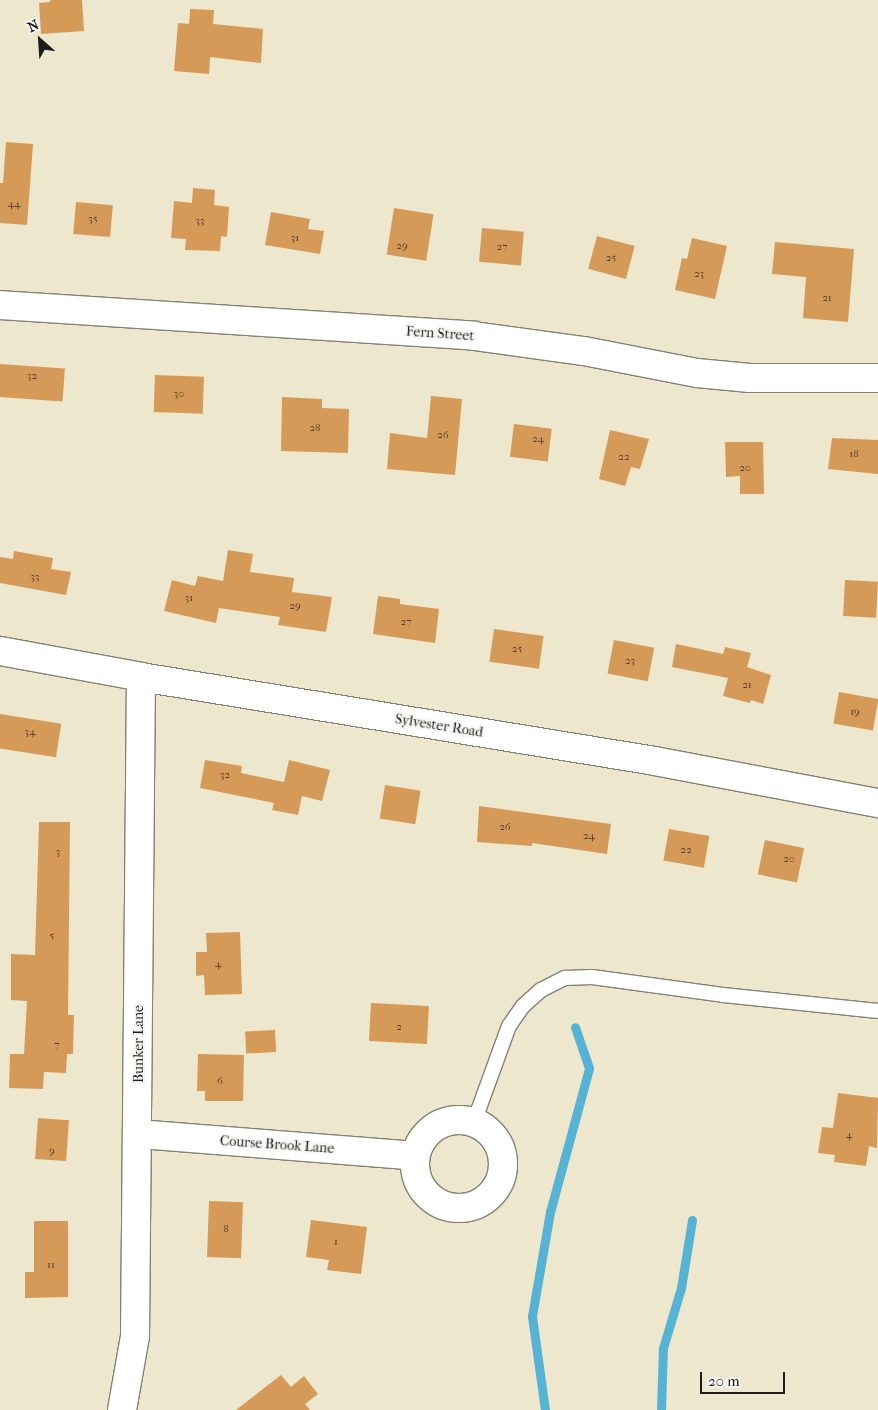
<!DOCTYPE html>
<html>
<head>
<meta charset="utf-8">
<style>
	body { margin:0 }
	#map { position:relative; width:878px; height:1410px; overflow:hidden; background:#ede7ce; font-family:"IM FELL French Canon",serif }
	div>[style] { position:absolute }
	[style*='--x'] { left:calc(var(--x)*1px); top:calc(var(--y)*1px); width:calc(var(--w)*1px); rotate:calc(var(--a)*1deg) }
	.stream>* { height:9px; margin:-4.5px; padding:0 4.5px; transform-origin:4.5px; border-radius:4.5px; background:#56b3d4 }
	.building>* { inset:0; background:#d59a58; transform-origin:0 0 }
	.roads { filter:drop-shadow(1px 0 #848275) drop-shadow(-1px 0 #848275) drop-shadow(0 1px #848275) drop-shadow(0 -1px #848275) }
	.lane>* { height:14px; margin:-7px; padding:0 7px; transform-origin:7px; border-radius:7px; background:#fff }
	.street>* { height:28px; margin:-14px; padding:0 14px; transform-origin:14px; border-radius:14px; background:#fff }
	.street>.ring { margin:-14px; padding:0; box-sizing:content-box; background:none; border:28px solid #fff; border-radius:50% }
	span { translate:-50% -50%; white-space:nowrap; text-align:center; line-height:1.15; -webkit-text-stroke:4.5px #f6f6f2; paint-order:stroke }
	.number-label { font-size:11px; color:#4a3c2b }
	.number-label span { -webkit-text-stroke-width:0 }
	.street-label { font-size:14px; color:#1c1c1c }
	.north { position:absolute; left:15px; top:15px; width:50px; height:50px; -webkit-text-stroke:4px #f6f6f2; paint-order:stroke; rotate:334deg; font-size:14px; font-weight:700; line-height:20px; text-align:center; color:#1c1c1c }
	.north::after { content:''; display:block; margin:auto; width:18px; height:22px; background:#1c1c1c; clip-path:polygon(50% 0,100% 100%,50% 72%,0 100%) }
	.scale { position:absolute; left:700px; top:1372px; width:85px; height:22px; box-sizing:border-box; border:2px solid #1c1c1c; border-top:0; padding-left:6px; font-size:15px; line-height:18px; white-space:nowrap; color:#1c1c1c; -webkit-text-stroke:4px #f6f6f2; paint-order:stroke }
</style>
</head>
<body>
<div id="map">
	<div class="stream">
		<i style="--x:545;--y:1410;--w:95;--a:-97.9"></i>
		<i style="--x:532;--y:1316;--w:106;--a:-80.2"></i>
		<i style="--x:550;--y:1212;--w:149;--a:-74.8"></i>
		<i style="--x:589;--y:1068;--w:43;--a:-108.9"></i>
		<i style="--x:661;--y:1410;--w:62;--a:-88.2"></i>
		<i style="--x:663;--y:1348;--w:63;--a:-73.3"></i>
		<i style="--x:681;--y:1288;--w:69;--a:-80.8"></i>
	</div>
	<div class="building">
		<i style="clip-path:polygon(50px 0,82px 0,84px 31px,41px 34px,39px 3px,50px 2px)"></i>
		<i style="clip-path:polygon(190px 9px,214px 10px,213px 24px,263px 29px,261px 63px,210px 57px,209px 74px,174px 71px,178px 23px,189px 24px)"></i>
		<i style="clip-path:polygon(6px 142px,33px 144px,27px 225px,0 223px,0 183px,3px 183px)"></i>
		<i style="clip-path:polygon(193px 188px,215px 190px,214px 205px,229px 207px,227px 237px,221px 236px,220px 251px,185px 250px,186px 239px,171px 238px,174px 201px,192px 203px)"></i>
		<i style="left:76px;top:202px;width:37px;height:32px;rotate:5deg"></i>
		<i style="left:394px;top:208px;width:40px;height:47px;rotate:9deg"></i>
		<i style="clip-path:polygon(271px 212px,310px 219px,308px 229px,324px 231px,320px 254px,265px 245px)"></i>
		<i style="left:482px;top:228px;width:42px;height:34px;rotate:5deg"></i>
		<i style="left:597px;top:236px;width:39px;height:34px;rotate:15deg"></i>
		<i style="clip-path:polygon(692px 238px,727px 246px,715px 299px,675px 290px,682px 258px,687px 259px)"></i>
		<i style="clip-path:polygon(775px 242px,854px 249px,848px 322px,803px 318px,806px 277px,772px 274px)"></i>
		<i style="left:0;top:364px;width:65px;height:33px;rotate:4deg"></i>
		<i style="left:155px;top:375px;width:49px;height:37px;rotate:2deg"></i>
		<i style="clip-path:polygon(431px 396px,462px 399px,455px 475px,387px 469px,390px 433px,427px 438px)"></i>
		<i style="clip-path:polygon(282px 397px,322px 399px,322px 408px,349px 409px,348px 453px,281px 451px)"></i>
		<i style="left:514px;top:424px;width:38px;height:33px;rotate:7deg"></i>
		<i style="clip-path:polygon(610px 430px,649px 439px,640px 469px,631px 467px,625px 486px,599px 479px)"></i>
		<i style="clip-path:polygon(832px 438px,878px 440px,878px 474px,828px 469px)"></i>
		<i style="clip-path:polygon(725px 442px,763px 442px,764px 494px,740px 494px,740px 476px,726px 477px)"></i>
		<i style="clip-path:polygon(228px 550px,253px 554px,250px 572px,294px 578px,292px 592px,332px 597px,326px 632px,278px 625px,280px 617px,219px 608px,216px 623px,164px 611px,172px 580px,195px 586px,198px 576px,223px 581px)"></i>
		<i style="clip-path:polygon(14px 551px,53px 558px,51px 569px,71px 572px,66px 595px,0 583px,0 557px,13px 559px)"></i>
		<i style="left:845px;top:580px;width:33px;height:36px;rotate:3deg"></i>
		<i style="clip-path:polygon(378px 596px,400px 599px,400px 604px,439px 609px,435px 643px,373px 634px)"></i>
		<i style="left:494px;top:629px;width:50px;height:33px;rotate:8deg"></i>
		<i style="left:614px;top:640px;width:41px;height:34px;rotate:11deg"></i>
		<i style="clip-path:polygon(676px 644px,723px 654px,725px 647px,751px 653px,747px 667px,771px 675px,763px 704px,751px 700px,750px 703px,723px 696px,728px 678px,672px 667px)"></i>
		<i style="left:839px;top:692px;width:40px;height:32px;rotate:10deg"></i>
		<i style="left:0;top:714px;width:62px;height:34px;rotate:9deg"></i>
		<i style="clip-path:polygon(205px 760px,242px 766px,241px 773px,284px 782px,289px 760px,330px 770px,322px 801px,302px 796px,298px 815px,272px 810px,274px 803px,200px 788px)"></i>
		<i style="left:385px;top:785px;width:36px;height:34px;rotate:9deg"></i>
		<i style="clip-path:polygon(479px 806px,611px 824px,607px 854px,532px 843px,532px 846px,477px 842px)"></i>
		<i style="clip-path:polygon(39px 822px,70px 822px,68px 1015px,74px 1015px,73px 1054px,67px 1054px,66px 1073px,44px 1072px,43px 1089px,9px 1088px,10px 1054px,24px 1054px,27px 1001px,11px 1000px,11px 954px,35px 955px)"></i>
		<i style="left:669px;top:829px;width:41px;height:32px;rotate:10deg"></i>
		<i style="left:765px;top:840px;width:40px;height:35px;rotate:12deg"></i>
		<i style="clip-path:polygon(240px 932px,242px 994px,205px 995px,204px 975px,196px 976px,196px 952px,207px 952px,206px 933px)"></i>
		<i style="left:371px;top:1003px;width:58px;height:38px;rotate:3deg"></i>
		<i style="left:275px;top:1030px;width:22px;height:30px;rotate:87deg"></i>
		<i style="clip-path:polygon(198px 1054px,244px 1055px,243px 1101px,205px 1101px,205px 1091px,197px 1091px)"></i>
		<i style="clip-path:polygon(838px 1093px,878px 1098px,877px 1148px,869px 1146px,866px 1166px,834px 1162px,835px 1155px,818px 1153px,822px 1127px,833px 1128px)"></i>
		<i style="left:38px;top:1118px;width:31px;height:41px;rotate:4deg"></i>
		<i style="left:209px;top:1201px;width:34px;height:56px;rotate:2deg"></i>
		<i style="clip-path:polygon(311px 1220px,367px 1227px,361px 1274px,327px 1270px,329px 1260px,306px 1257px)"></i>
		<i style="clip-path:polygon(34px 1221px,68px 1221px,68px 1297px,25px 1298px,25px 1272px,34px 1272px)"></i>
		<i style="clip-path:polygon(281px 1375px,291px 1387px,304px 1376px,318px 1394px,305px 1404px,310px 1410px,236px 1410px)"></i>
	</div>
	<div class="roads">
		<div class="lane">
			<i style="--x:474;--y:1122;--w:102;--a:-70"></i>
			<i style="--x:509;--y:1026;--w:24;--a:-55"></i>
			<i style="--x:523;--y:1006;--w:24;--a:-42"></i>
			<i style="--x:541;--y:990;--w:27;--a:-27"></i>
			<i style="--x:565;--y:978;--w:27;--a:-2"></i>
			<i style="--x:592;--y:977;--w:132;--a:7.8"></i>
			<i style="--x:723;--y:995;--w:156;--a:5.9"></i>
		</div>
		<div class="street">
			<i style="--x:0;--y:305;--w:475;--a:3.7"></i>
			<i style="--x:474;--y:336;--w:111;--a:7.8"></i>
			<i style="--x:584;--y:351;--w:115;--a:11"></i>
			<i style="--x:697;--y:373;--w:53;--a:5.4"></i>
			<i style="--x:750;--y:378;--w:128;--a:0"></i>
			<i style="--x:0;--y:651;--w:143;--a:10.4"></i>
			<i style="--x:141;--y:677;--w:521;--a:9.28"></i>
			<i style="--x:655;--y:761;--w:227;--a:10.7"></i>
			<i class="ring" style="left:415px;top:1120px;width:60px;height:60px"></i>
			<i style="--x:138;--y:1134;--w:278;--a:4.5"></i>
			<i style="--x:122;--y:1410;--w:75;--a:-80"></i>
			<i style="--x:135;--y:1336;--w:659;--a:-89.48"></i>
		</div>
	</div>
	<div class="number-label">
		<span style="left:14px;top:204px">44</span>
		<span style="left:93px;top:219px">35</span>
		<span style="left:200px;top:221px">33</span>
		<span style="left:295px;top:238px">31</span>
		<span style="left:402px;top:246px">29</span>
		<span style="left:502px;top:247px">27</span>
		<span style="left:611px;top:258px">25</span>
		<span style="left:699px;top:274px">23</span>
		<span style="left:827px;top:298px">21</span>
		<span style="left:32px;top:376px">32</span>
		<span style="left:179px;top:394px">30</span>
		<span style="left:315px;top:428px">28</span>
		<span style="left:443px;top:435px">26</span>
		<span style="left:538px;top:439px">24</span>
		<span style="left:854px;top:454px">18</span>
		<span style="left:624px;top:457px">22</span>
		<span style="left:745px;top:468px">20</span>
		<span style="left:35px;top:577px">33</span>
		<span style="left:189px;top:598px">31</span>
		<span style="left:295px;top:606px">29</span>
		<span style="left:406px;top:622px">27</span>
		<span style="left:517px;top:649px">25</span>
		<span style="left:630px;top:661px">23</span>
		<span style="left:747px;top:685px">21</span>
		<span style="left:855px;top:712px">19</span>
		<span style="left:30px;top:732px">34</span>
		<span style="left:225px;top:775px">32</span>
		<span style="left:505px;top:827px">26</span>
		<span style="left:589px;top:836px">24</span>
		<span style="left:686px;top:850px">22</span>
		<span style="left:58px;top:852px">3</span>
		<span style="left:789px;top:859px">20</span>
		<span style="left:52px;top:936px">5</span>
		<span style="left:218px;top:964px">4</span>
		<span style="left:399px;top:1027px">2</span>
		<span style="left:57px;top:1045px">7</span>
		<span style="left:220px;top:1081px">6</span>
		<span style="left:849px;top:1135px">4</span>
		<span style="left:52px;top:1151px">9</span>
		<span style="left:226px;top:1229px">8</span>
		<span style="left:336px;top:1242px">1</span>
		<span style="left:51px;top:1265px">11</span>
	</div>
	<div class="street-label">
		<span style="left:440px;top:334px;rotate:4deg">Fern Street</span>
		<span style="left:439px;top:726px;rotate:9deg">Sylvester Road</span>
		<span style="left:139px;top:1044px;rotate:-90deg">Bunker Lane</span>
		<span style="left:277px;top:1145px;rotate:4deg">Course Brook Lane</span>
	</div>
	<div class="north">N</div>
	<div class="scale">20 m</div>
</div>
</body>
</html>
